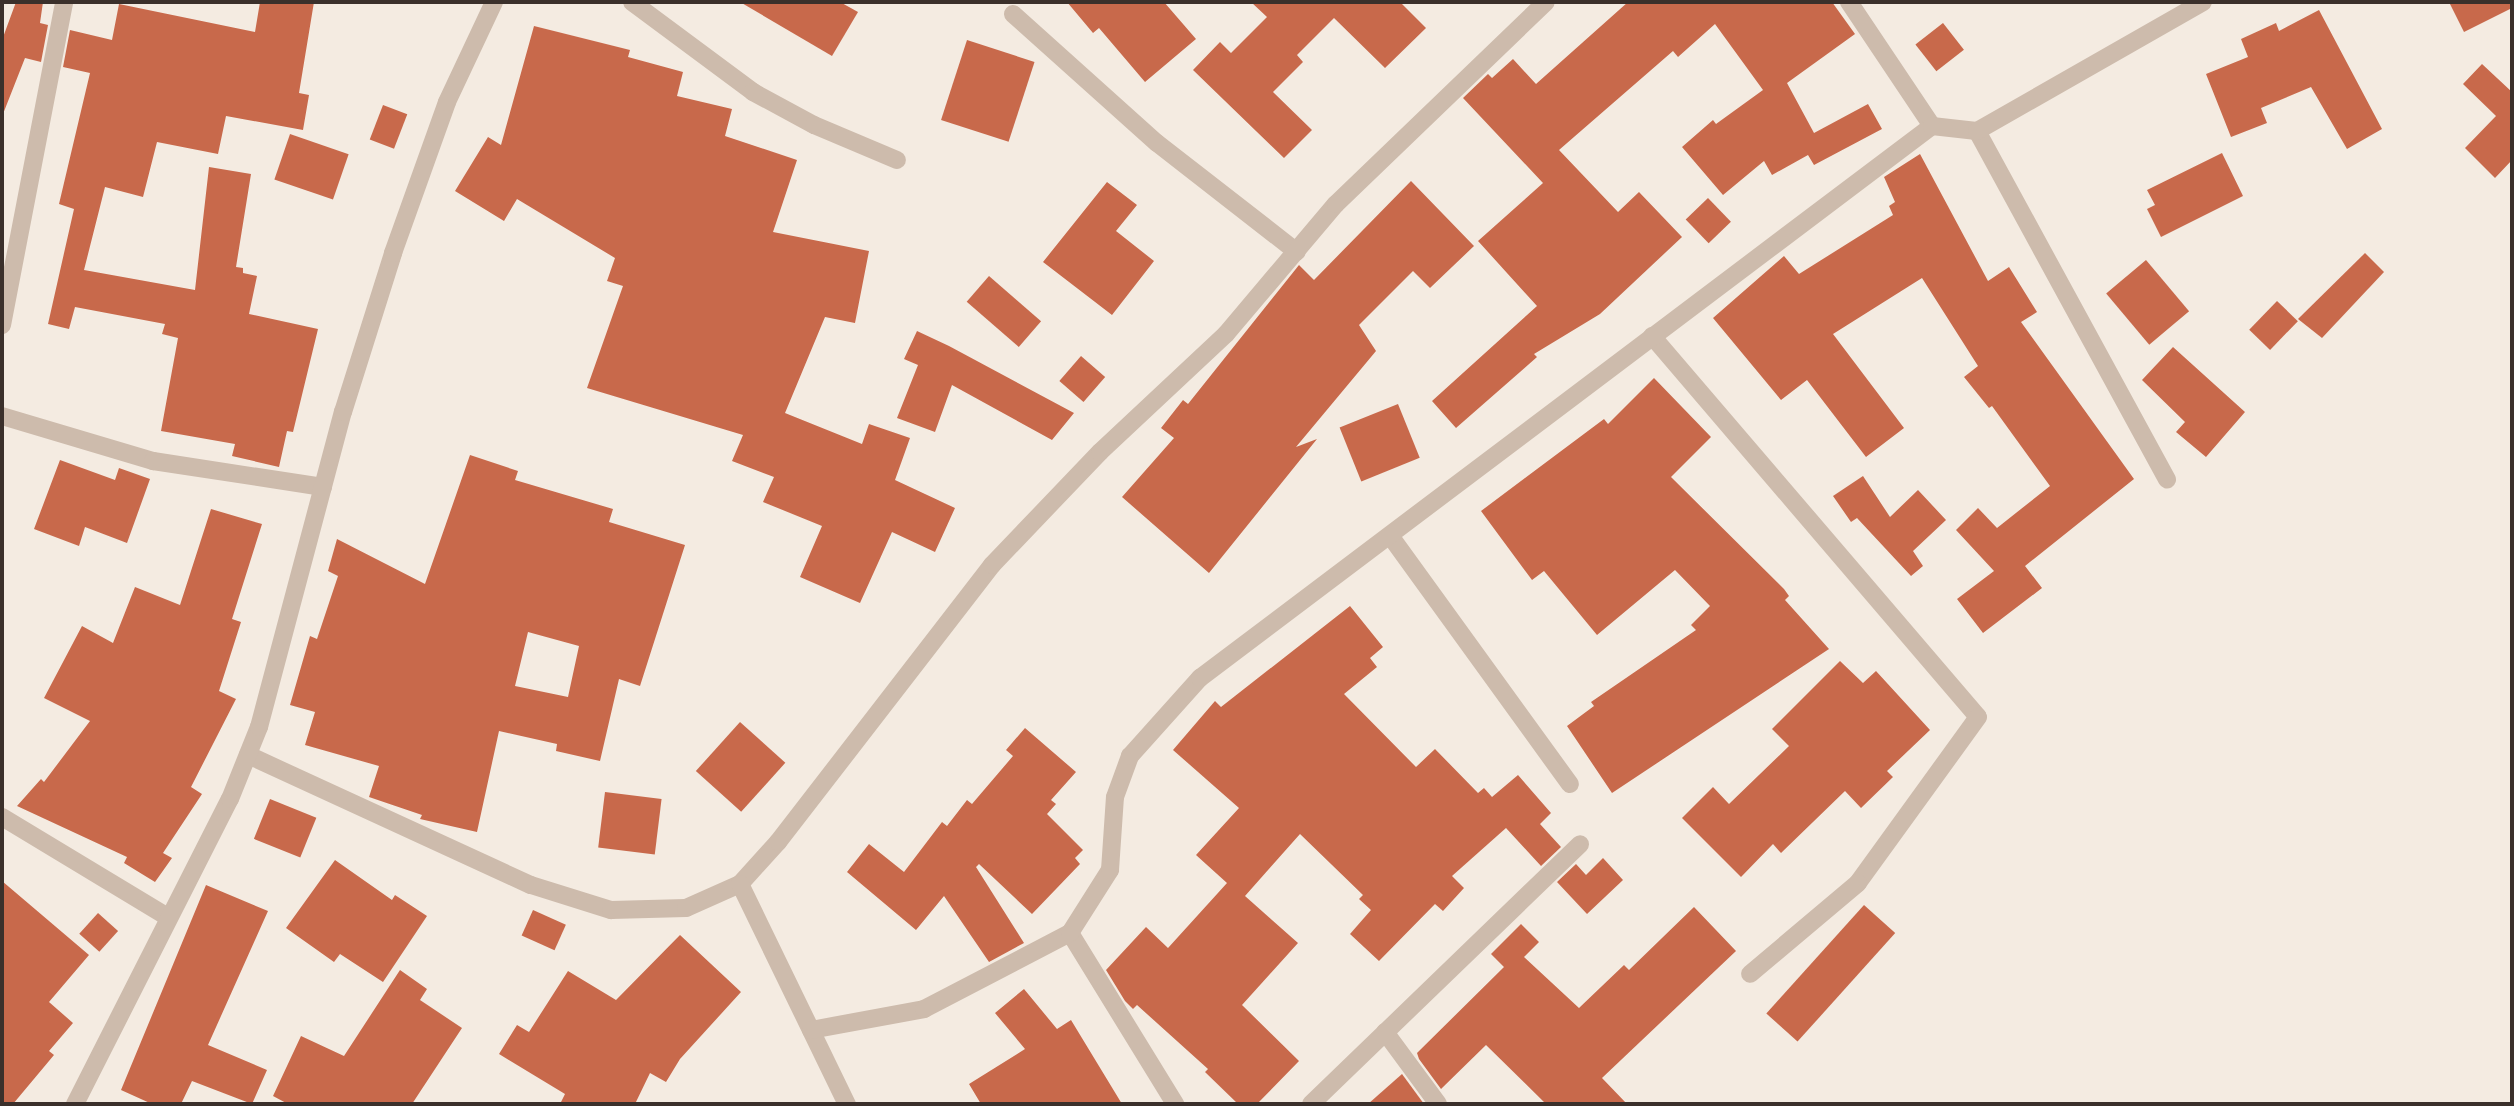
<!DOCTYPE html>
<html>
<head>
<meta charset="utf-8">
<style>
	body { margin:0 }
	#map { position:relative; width:2514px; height:1106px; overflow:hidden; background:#f4ebe1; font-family:"Golos Text",sans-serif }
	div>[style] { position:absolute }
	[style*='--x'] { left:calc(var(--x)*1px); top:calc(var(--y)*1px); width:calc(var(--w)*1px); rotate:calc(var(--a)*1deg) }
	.building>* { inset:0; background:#c8694b; transform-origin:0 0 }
	.minor>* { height:18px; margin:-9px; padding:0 9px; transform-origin:9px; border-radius:9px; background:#cdbbac }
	span { translate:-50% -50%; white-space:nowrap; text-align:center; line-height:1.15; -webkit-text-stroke:6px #fbf5ee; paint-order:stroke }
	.frame { position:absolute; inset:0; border:4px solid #3b302b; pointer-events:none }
</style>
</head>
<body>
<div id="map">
	<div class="building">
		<i style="clip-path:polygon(16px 2px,43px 2px,40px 23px,48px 25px,41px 62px,25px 58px,3px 114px,2px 40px)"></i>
		<i style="clip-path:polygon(260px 2px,314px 2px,299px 93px,309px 95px,303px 130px,226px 116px,218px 154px,157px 142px,143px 197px,105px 187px,84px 270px,195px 290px,209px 167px,251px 174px,236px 267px,243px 268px,243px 273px,257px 276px,249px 314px,318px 329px,293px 432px,287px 431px,279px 467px,232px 456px,235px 444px,161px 431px,178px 338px,162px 334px,165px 324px,75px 307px,69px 329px,48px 324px,74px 209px,59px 204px,90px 73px,63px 67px,70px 30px,112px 40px,119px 4px,255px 32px)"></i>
		<i style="clip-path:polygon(740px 2px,840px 2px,858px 12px,832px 56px)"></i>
		<i style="clip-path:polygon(1067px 2px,1164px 2px,1196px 39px,1145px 82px,1099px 28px,1093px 33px)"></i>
		<i style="clip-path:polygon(1251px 2px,1400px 2px,1426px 28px,1385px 68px,1334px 18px,1297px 55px,1303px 62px,1273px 92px,1312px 130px,1284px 158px,1193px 70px,1220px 42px,1231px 53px,1267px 17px)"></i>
		<i style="clip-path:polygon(1628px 2px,1832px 2px,1855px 34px,1787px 83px,1814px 133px,1868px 104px,1882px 129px,1814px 165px,1808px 155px,1772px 175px,1764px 161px,1723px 195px,1682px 147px,1713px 120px,1716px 124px,1763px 90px,1715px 24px,1678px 57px,1673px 51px,1559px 150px,1618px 212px,1639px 192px,1682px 237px,1600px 314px,1534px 354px,1537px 357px,1456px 428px,1432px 401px,1537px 306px,1478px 241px,1543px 183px,1463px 98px,1488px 74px,1492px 78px,1513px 59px,1536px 84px)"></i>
		<i style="clip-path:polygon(2449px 2px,2512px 2px,2512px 8px,2464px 32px)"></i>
		<i style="clip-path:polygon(2319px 10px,2382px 129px,2347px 149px,2311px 87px,2261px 108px,2267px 123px,2231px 137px,2206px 74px,2248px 57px,2241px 39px,2276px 23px,2279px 31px)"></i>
		<i style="left:1943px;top:23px;width:34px;height:35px;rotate:52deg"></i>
		<i style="clip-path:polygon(534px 26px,630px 50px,628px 57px,683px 72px,677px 96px,732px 109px,725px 136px,797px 160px,773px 232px,869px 251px,855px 323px,825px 317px,785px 413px,862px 444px,869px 424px,910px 438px,895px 480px,955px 508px,935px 552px,892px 532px,860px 603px,800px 577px,822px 526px,763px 502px,774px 477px,732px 461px,743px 435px,587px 388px,623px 286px,607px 281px,615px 258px,517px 199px,504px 221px,455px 191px,488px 137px,501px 145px)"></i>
		<i style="left:967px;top:40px;width:71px;height:84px;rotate:18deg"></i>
		<i style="clip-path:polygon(2482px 64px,2512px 92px,2512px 160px,2495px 178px,2465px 148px,2496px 116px,2463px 84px)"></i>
		<i style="left:383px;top:105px;width:26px;height:37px;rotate:21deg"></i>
		<i style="left:290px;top:134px;width:62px;height:48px;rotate:19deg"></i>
		<i style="clip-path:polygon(2222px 153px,2243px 196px,2161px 237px,2147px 209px,2155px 205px,2147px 190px)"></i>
		<i style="clip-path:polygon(1920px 154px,1988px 281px,2009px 267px,2037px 312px,2021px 322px,2134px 479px,2025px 566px,2042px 588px,1983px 633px,1957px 599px,1994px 571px,1956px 530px,1978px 508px,1997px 528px,2050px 486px,1992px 406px,1989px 408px,1964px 377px,1978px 366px,1922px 278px,1833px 334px,1904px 428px,1866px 457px,1807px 380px,1781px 400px,1713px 318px,1784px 256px,1799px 274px,1893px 215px,1889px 206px,1895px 202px,1884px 177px)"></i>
		<i style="clip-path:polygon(1411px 181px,1474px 246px,1430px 288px,1413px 271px,1359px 325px,1376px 351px,1296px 447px,1317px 439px,1209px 573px,1122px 497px,1174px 438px,1161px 428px,1183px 400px,1188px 404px,1299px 265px,1314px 280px)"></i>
		<i style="clip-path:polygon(1107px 182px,1137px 205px,1116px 231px,1154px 261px,1112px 315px,1043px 262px)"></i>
		<i style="left:1708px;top:198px;width:33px;height:31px;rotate:46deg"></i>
		<i style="clip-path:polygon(2365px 253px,2384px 272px,2322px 338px,2298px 319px)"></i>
		<i style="left:2146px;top:260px;width:67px;height:52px;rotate:50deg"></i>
		<i style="left:989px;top:276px;width:69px;height:34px;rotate:41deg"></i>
		<i style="left:2277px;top:301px;width:29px;height:40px;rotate:44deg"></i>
		<i style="clip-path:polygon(917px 331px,949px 346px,1074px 413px,1052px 440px,952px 385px,935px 432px,897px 418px,918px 365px,904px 359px)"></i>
		<i style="clip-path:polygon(2173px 347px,2245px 412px,2206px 457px,2176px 432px,2185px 422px,2142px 380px)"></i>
		<i style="left:1081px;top:356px;width:32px;height:33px;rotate:41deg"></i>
		<i style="clip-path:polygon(1654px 378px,1711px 437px,1671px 477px,1784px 589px,1789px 596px,1785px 600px,1829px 649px,1612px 793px,1567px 726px,1594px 706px,1591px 702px,1696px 630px,1691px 625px,1710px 606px,1675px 570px,1597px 635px,1544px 571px,1532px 580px,1481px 511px,1604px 419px,1608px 424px)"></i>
		<i style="left:1398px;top:404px;width:58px;height:63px;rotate:68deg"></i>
		<i style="clip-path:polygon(evenodd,470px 455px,518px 471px,515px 480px,613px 509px,609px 522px,685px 545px,640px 686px,619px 679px,600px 761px,556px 751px,557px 744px,499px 731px,477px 832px,420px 819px,422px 815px,369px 797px,379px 766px,305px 745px,315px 712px,290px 705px,310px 636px,317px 639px,338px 576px,328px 571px,337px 539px,425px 584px,470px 455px,528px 632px,579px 646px,568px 697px,515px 686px,528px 632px)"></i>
		<i style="clip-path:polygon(60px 460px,115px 480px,119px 468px,150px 479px,127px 543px,85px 527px,79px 546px,34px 529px)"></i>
		<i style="clip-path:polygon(1863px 476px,1890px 517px,1918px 490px,1946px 520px,1913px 551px,1923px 566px,1911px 576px,1857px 518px,1851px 522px,1833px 496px)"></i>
		<i style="clip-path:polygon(211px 509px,262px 524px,232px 619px,241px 622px,219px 691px,236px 699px,191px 787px,202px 794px,163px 853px,172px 858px,155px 882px,124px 863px,127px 857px,17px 806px,41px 779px,44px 782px,90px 721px,44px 698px,82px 626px,113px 643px,135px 587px,180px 605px)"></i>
		<i style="clip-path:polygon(1350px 606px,1383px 647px,1370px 658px,1377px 667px,1344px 694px,1416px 767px,1435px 749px,1478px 793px,1484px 788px,1492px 797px,1518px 775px,1551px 813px,1540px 824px,1561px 847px,1541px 866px,1506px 828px,1452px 876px,1464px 888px,1443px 911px,1435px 904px,1379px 961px,1350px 934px,1371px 910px,1359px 899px,1363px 895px,1300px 834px,1245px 896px,1298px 943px,1242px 1005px,1299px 1061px,1257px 1104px,1238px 1104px,1205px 1072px,1208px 1069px,1137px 1005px,1133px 1009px,1125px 1001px,1106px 970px,1146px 927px,1168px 948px,1227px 883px,1196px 855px,1239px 808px,1173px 750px,1215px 701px,1221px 707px)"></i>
		<i style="clip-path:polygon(1840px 661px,1863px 683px,1876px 671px,1930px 730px,1887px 771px,1893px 777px,1861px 808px,1845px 791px,1781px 853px,1773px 844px,1741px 877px,1682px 818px,1713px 787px,1729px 804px,1789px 746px,1772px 729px)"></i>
		<i style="left:740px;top:722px;width:61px;height:66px;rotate:42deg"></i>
		<i style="clip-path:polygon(1025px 728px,1076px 772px,1051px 800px,1056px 804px,1047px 814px,1083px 850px,1075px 858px,1080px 864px,1032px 914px,979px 864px,976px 867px,1024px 943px,989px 962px,944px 896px,916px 930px,847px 872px,869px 844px,904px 872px,942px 822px,947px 826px,967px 800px,972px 804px,1013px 756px,1006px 750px)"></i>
		<i style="left:605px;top:792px;width:57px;height:56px;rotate:7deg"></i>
		<i style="left:270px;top:799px;width:50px;height:43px;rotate:22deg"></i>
		<i style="clip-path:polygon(1603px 858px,1623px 880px,1587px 914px,1557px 882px,1576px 864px,1586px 875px)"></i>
		<i style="clip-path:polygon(335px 860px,392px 900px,395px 895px,427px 916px,383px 982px,340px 954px,334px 962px,286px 928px)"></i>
		<i style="clip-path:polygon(2px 881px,89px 955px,49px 1002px,73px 1023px,49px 1051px,54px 1055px,13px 1104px,2px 1104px)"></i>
		<i style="clip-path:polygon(206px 885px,268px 911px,208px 1045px,267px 1070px,252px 1104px,192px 1081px,181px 1104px,152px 1104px,121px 1090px)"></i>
		<i style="left:1864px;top:905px;width:42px;height:146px;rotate:42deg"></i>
		<i style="clip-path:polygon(1694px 907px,1736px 951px,1602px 1078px,1627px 1104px,1546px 1104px,1486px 1045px,1441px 1089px,1419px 1059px,1417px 1053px,1504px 967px,1491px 954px,1521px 924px,1539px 942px,1524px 957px,1579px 1008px,1624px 965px,1629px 970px)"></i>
		<i style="left:533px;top:910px;width:36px;height:28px;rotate:24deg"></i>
		<i style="left:98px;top:913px;width:27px;height:28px;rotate:42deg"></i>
		<i style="clip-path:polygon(680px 935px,741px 992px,680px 1059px,666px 1082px,650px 1073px,635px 1104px,560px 1104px,565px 1094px,499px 1054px,517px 1025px,529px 1032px,568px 971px,616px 1000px)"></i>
		<i style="clip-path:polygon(400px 970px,427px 989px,420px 1000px,462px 1028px,412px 1104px,288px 1104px,273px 1096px,301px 1036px,344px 1056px)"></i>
		<i style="clip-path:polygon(1024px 989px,1057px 1029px,1071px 1020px,1122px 1104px,981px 1104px,969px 1084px,1025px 1049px,995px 1013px)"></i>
		<i style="clip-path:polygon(1402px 1074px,1424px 1104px,1368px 1104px)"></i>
	</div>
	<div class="minor">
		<i style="--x:632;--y:2;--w:151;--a:36.6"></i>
		<i style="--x:753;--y:92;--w:69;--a:28.4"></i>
		<i style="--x:814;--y:125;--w:90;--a:22.9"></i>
		<i style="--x:1849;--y:2;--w:149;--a:56.2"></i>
		<i style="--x:1013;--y:14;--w:193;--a:41.9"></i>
		<i style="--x:1157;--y:143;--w:177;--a:37.9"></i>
		<i style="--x:1977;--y:131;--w:397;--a:61.4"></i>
		<i style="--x:2;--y:325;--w:329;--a:-79.1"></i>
		<i style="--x:1652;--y:336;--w:501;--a:49.45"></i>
		<i style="--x:1978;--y:717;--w:205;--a:125.9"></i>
		<i style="--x:1858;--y:883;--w:141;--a:139.9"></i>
		<i style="--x:2;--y:416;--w:158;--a:16.6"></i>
		<i style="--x:153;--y:461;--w:172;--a:8.7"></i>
		<i style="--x:1391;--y:537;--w:305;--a:54.1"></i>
		<i style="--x:248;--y:755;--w:311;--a:24.7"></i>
		<i style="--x:531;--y:885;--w:84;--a:17.4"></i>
		<i style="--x:611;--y:910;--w:75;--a:-1.5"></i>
		<i style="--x:686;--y:908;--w:59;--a:-24"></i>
		<i style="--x:740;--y:884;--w:57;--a:-47.9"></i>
		<i style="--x:778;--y:842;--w:350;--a:-52.3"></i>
		<i style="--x:992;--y:565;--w:156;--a:-46.3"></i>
		<i style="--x:1100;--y:452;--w:173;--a:-43.1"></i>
		<i style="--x:1226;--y:334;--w:170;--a:-49.8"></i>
		<i style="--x:1336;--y:204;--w:291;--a:-43.9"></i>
		<i style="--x:2;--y:817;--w:194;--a:31.1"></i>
		<i style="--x:740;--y:884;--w:245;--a:64.1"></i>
		<i style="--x:1070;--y:933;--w:201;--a:58.4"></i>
		<i style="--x:811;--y:1030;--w:115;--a:-10.5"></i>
		<i style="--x:924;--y:1009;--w:165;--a:-27.5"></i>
		<i style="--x:1070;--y:933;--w:75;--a:-57.6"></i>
		<i style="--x:1110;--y:870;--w:73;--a:-86.1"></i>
		<i style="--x:1115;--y:797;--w:44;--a:-69.9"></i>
		<i style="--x:1130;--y:756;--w:105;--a:-48.1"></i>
		<i style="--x:1200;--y:678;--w:917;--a:-37.02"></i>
		<i style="--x:1932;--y:126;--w:45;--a:6.3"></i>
		<i style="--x:1977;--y:131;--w:260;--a:-29.7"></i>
		<i style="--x:1385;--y:1032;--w:89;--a:53.6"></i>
		<i style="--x:75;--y:1104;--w:342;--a:-63.1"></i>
		<i style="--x:230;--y:799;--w:78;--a:-68.1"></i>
		<i style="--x:259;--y:727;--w:326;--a:-75.1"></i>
		<i style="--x:343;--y:412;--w:167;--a:-72.5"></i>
		<i style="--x:393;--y:253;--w:160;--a:-70.3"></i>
		<i style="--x:447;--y:102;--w:110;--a:-64.8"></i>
		<i style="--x:1311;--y:1104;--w:374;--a:-44"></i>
	</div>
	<div class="frame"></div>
</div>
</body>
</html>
